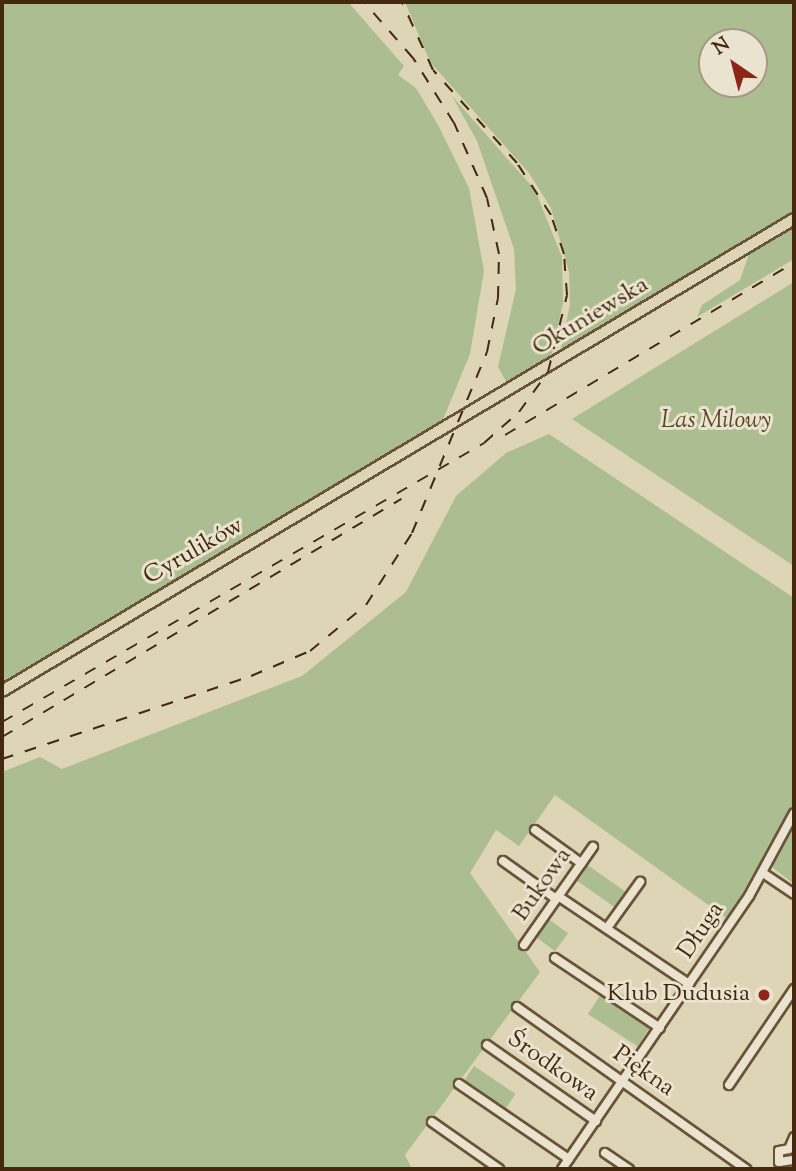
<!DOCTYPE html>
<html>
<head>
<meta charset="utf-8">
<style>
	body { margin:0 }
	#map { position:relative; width:796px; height:1171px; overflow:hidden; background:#ded4b6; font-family:"Sorts Mill Goudy",serif }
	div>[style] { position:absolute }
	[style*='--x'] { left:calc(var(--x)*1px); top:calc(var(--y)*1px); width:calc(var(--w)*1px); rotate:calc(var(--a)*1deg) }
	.green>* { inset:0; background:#acbe91; transform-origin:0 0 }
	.roads { filter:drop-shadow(2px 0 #6a5438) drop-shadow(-2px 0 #6a5438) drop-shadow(0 2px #6a5438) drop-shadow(0 -2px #6a5438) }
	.minor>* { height:8px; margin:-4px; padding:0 4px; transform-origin:4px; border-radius:4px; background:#eae3d0 }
	.major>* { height:10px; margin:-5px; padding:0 5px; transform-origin:5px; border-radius:5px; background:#ded4b6 }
	.rail>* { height:2px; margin-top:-1px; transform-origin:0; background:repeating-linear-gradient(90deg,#44290e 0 12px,transparent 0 24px) }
	.dots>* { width:19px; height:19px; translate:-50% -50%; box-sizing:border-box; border:4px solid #eae3d0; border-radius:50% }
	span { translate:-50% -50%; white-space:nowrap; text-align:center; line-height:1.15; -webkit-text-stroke:6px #eae3d0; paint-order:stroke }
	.street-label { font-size:24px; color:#44290e }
	.park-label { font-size:24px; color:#594728; font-style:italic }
	.poi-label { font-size:24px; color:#44290e }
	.right { translate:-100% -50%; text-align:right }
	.frame { position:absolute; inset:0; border:4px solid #44290e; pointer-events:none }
	.north { position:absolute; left:698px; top:28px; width:70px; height:70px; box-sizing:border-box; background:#eae3d0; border:2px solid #a89982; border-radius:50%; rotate:325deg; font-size:19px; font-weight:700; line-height:28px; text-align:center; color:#44290e }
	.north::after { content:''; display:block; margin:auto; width:24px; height:32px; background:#8f2418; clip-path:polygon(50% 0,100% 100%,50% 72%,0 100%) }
</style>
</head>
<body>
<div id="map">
	<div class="green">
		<i style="clip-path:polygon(2px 2px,348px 2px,404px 66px,398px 75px,416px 88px,438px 125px,469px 188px,484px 271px,470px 354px,442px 422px,2px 682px)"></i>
		<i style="clip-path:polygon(evenodd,405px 2px,794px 2px,794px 212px,560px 352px,570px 305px,569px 272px,551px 208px,529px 173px,430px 62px,405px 2px,712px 42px,754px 42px,754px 84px,712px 84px,712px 42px)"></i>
		<i style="clip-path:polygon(452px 96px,535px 190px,562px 257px,563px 303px,551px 357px,507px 383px,498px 367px,516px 289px,514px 249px,477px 141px)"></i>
		<i style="clip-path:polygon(794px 228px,794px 259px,697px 317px,702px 305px,740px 280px,749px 254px)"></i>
		<i style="clip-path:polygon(794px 282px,794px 566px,572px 419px)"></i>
		<i style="clip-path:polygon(549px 434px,794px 598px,794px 803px,728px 919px,555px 795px,519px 846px,496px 830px,470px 873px,540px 972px,405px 1155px,412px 1169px,2px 1169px,2px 772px,40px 757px,62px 769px,302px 676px,406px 592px,456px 496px,506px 453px)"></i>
		<i style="clip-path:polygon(794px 823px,794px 884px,772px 867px)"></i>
		<i style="left:586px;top:864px;width:51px;height:19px;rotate:35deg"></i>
		<i style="left:547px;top:918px;width:26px;height:22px;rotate:36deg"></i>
		<i style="left:601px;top:994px;width:59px;height:24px;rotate:33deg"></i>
		<i style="left:474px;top:1066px;width:50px;height:19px;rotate:34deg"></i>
	</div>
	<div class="roads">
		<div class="minor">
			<i style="--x:535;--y:830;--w:57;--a:35.7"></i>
			<i style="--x:503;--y:861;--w:65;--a:35.6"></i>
			<i style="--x:763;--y:873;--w:37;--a:34"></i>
			<i style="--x:558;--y:896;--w:158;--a:33.9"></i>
			<i style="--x:607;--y:928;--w:57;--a:-54.3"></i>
			<i style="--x:524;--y:945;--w:120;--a:-54.9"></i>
			<i style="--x:555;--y:958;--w:126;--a:33.7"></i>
			<i style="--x:517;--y:1007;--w:281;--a:35.3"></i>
			<i style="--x:487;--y:1045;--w:133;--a:34.9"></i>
			<i style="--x:459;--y:1084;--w:133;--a:34.3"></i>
			<i style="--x:729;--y:1085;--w:116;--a:-55.9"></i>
			<i style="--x:432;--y:1122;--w:82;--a:35"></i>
			<i style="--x:789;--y:1149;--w:13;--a:-67"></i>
			<i style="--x:605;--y:1153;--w:29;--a:34"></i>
			<i style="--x:779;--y:1162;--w:11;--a:-90"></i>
			<i style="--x:779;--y:1151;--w:10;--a:-11"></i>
			<i style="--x:779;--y:1162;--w:14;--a:-8"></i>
			<i style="--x:562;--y:1169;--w:331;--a:-55.6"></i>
			<i style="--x:749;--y:896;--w:94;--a:-61.5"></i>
		</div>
		<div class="major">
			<i style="--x:2;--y:691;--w:922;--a:-30.79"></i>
		</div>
	</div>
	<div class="rail">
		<i style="--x:505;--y:435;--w:336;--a:-30.8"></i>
		<i style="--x:2;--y:722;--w:557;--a:-30.06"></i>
		<i style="--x:484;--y:443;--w:47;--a:-41.5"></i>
		<i style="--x:519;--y:412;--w:49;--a:-54.1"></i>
		<i style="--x:548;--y:372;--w:79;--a:-76.1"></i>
		<i style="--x:567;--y:295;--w:41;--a:-94.2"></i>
		<i style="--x:564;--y:254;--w:41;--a:-108.4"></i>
		<i style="--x:551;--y:215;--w:62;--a:-123.2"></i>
		<i style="--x:517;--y:163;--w:125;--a:-132.1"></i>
		<i style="--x:433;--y:70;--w:75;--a:-114.5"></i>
		<i style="--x:2;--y:737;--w:465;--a:-30.8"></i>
		<i style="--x:2;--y:759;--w:262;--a:-18.4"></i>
		<i style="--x:251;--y:676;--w:64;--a:-23"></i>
		<i style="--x:310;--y:651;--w:72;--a:-39.4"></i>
		<i style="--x:366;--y:605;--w:85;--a:-57.4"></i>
		<i style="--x:412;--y:533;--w:196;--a:-67.5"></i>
		<i style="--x:487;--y:352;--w:55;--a:-78.5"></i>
		<i style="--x:498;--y:298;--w:44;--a:-88.7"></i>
		<i style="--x:499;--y:254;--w:57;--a:-102.1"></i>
		<i style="--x:487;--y:198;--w:82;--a:-113.7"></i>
		<i style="--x:454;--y:123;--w:77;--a:-122.2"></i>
		<i style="--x:413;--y:58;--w:74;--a:-131.2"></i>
	</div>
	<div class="dots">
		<i style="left:764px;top:995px;background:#8f2418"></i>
	</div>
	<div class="street-label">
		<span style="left:591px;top:317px;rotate:-31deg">Okuniewska</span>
		<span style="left:194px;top:552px;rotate:-30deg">Cyrulików</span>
		<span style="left:543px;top:885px;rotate:-55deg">Bukowa</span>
		<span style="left:702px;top:931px;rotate:-56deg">Długa</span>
		<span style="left:552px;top:1067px;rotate:35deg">Środkowa</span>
		<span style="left:643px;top:1072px;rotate:35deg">Piękna</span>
	</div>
	<div class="park-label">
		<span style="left:716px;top:422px">Las Milowy</span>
	</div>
	<div class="poi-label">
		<span class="right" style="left:750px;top:995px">Klub Dudusia</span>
	</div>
	<div class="frame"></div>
	<div class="north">N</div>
</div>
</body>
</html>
